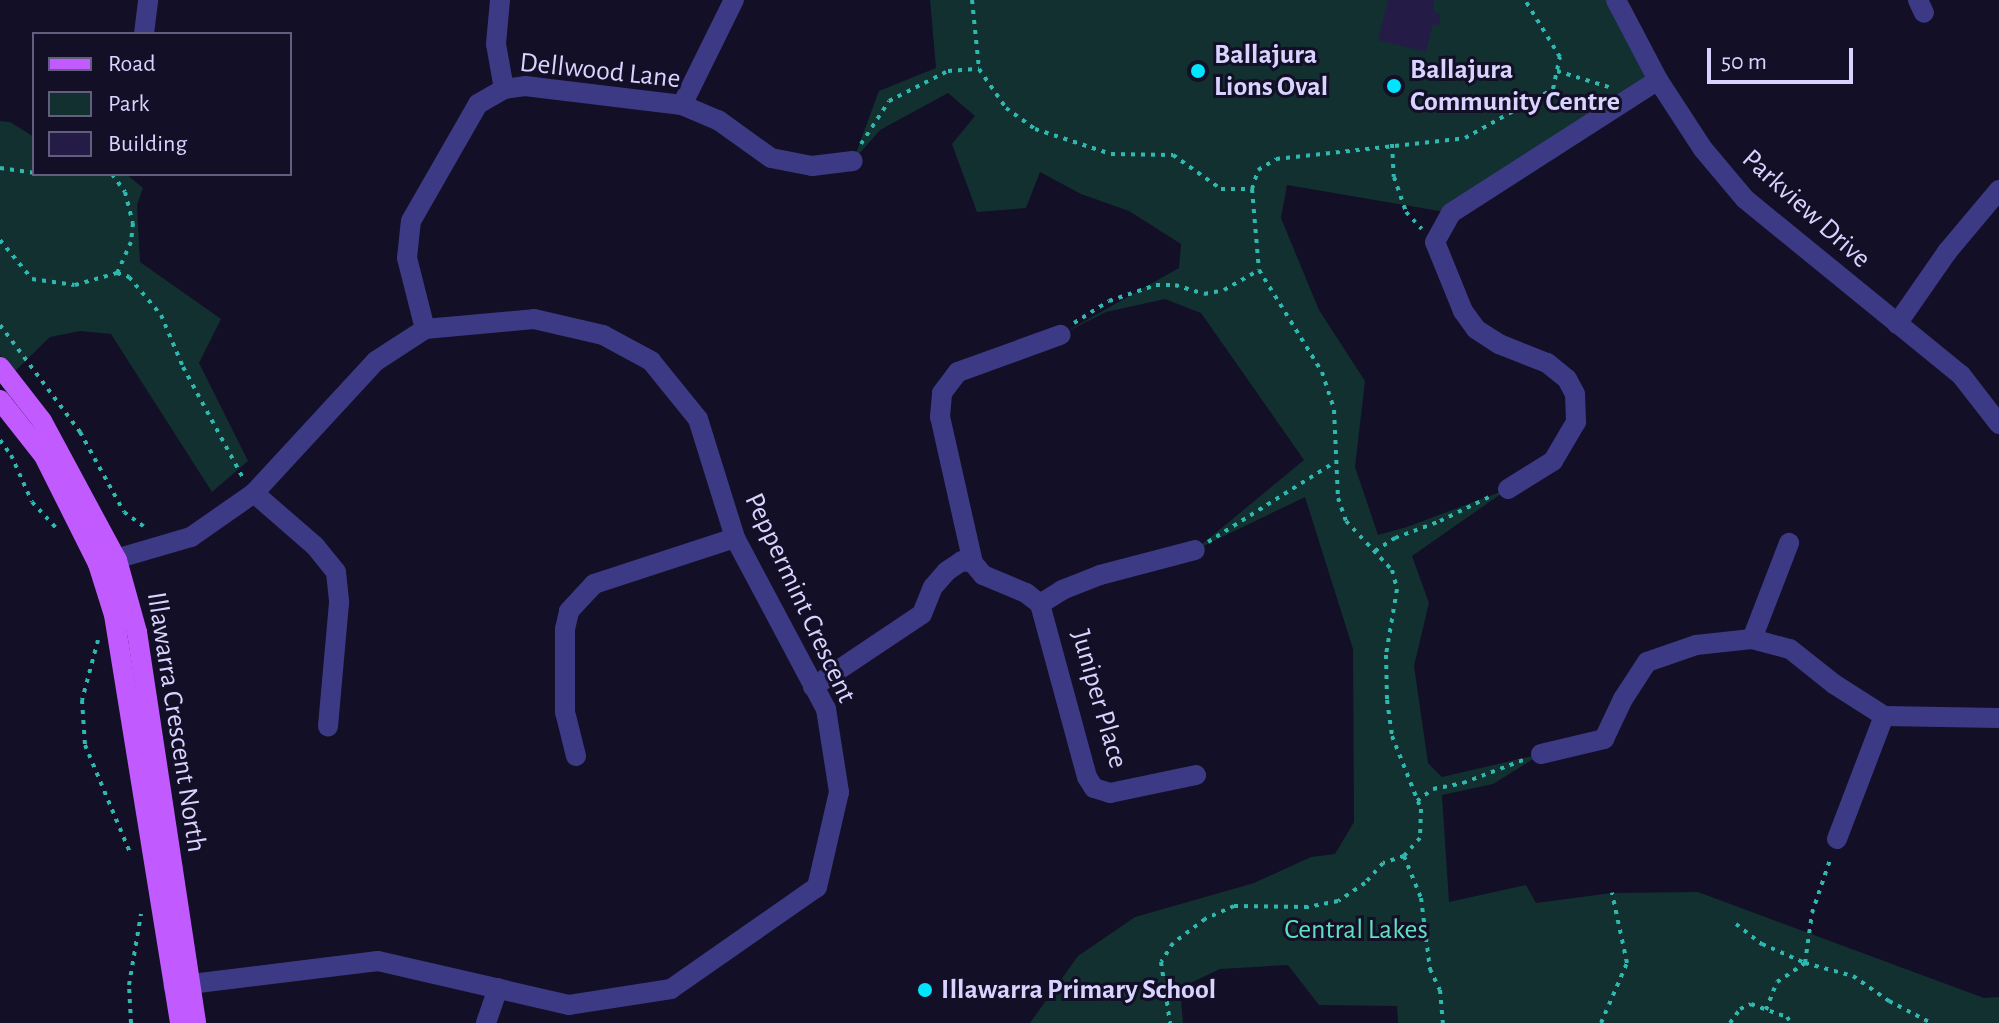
<!DOCTYPE html>
<html>
<head>
<meta charset="utf-8">
<style>
	body { margin:0 }
	#map { position:relative; width:1999px; height:1023px; overflow:hidden; background:#130f26; font-family:"Alegreya Sans",sans-serif }
	div>[style] { position:absolute }
	[style*='--x'] { left:calc(var(--x)*1px); top:calc(var(--y)*1px); width:calc(var(--w)*1px); rotate:calc(var(--a)*1deg) }
	.green>* { inset:0; background:#12302f }
	.building>* { inset:0; background:#241b47 }
	.path>* { height:4px; margin-top:-2px; transform-origin:0; background:repeating-linear-gradient(90deg,#2fb8b0 0 4px,transparent 0 10px) }
	.minor>* { height:20px; margin:-10px; padding:0 10px; transform-origin:10px; border-radius:10px; background:#3d3a85 }
	.major>* { height:20px; margin:-10px; padding:0 10px; transform-origin:10px; border-radius:10px; background:#c25bff }
	.dots>* { width:22px; height:22px; translate:-50% -50%; box-sizing:border-box; border:4px solid #130f26; border-radius:50% }
	span { translate:-50% -50%; white-space:nowrap; text-align:center; line-height:1.15; -webkit-text-stroke:6px #130f26; paint-order:stroke }
	.poi-label { font-size:28px; color:#d9d4ff; font-weight:700 }
	.left { translate:0 -50%; text-align:left }
	.street-label { font-size:28px; color:#d9d4ff }
	.park-label { font-size:28px; color:#5fe0c0 }
	.legend { position:absolute; left:32px; top:32px; width:260px; height:144px; box-sizing:border-box; background:#130f26; border:2px solid #625e7d; margin:0; padding:10px 14px; list-style:none; font-size:24px; color:#d9d4ff }
	.legend li { display:flex; align-items:center; gap:16px; height:40px }
	.legend b { width:40px; border:2px solid #625e7d }
	.scale { position:absolute; left:1707px; top:48px; width:146px; height:36px; box-sizing:border-box; border:4px solid #d9d4ff; border-top:0; padding-left:10px; font-size:24px; line-height:28px; white-space:nowrap; color:#d9d4ff; -webkit-text-stroke:6px #130f26; paint-order:stroke }
</style>
</head>
<body>
<div id="map">
	<div class="green">
		<i style="clip-path:polygon(930px 0,1616px 0,1658px 80px,1451px 213px,1287px 185px,1281px 218px,1319px 310px,1365px 381px,1355px 467px,1378px 535px,1407px 527px,1508px 489px,1412px 556px,1429px 603px,1414px 666px,1428px 763px,1442px 777px,1541px 754px,1493px 784px,1442px 795px,1449px 902px,1526px 885px,1536px 903px,1612px 893px,1698px 892px,1984px 998px,1999px 997px,1999px 1023px,1398px 1023px,1397px 1006px,1319px 1005px,1288px 965px,1220px 969px,1180px 988px,1183px 1023px,1030px 1023px,1078px 956px,1135px 917px,1254px 883px,1311px 857px,1335px 854px,1354px 822px,1353px 649px,1305px 497px,1195px 550px,1304px 460px,1201px 313px,1165px 299px,1106px 312px,1060px 335px,1179px 268px,1181px 244px,1129px 211px,1081px 194px,1040px 172px,1026px 208px,977px 212px,952px 144px,975px 116px,948px 93px,880px 130px,853px 161px,879px 91px,936px 68px)"></i>
		<i style="clip-path:polygon(0 121px,10px 122px,34px 137px,34px 174px,126px 174px,143px 188px,137px 205px,140px 262px,221px 319px,199px 363px,248px 461px,212px 492px,111px 334px,80px 331px,50px 337px,14px 372px,0 355px)"></i>
	</div>
	<div class="building">
		<i style="clip-path:polygon(1388px 0,1433px 0,1434px 12px,1441px 14px,1438px 26px,1433px 24px,1426px 52px,1378px 40px)"></i>
	</div>
	<div class="path">
		<i style="--x:972;--y:0;--w:69;--a:84.2"></i>
		<i style="--x:1557;--y:71;--w:58;--a:17.2"></i>
		<i style="--x:861;--y:144;--w:51;--a:-56.9"></i>
		<i style="--x:889;--y:101;--w:66;--a:-27"></i>
		<i style="--x:948;--y:71;--w:31;--a:-4"></i>
		<i style="--x:979;--y:69;--w:47;--a:55.3"></i>
		<i style="--x:1006;--y:108;--w:36;--a:36"></i>
		<i style="--x:1035;--y:129;--w:80;--a:18.2"></i>
		<i style="--x:1111;--y:154;--w:62;--a:0.9"></i>
		<i style="--x:1173;--y:155;--w:59;--a:35.3"></i>
		<i style="--x:1221;--y:189;--w:31;--a:0"></i>
		<i style="--x:1252;--y:189;--w:81;--a:85.1"></i>
		<i style="--x:1259;--y:270;--w:120;--a:58.3"></i>
		<i style="--x:1322;--y:372;--w:40;--a:72"></i>
		<i style="--x:1334;--y:410;--w:88;--a:87.4"></i>
		<i style="--x:1338;--y:498;--w:24;--a:71"></i>
		<i style="--x:1346;--y:521;--w:67;--a:46.8"></i>
		<i style="--x:1392;--y:570;--w:20;--a:75"></i>
		<i style="--x:1397;--y:589;--w:67;--a:99.5"></i>
		<i style="--x:1386;--y:655;--w:45;--a:88.7"></i>
		<i style="--x:1387;--y:700;--w:36;--a:82"></i>
		<i style="--x:1392;--y:736;--w:79;--a:68.3"></i>
		<i style="--x:1421;--y:809;--w:29;--a:92"></i>
		<i style="--x:1420;--y:838;--w:24;--a:132"></i>
		<i style="--x:1404;--y:856;--w:22;--a:162"></i>
		<i style="--x:1383;--y:863;--w:27;--a:132"></i>
		<i style="--x:1365;--y:883;--w:32;--a:146"></i>
		<i style="--x:1338;--y:901;--w:31;--a:169"></i>
		<i style="--x:1308;--y:907;--w:74;--a:-179.2"></i>
		<i style="--x:1234;--y:906;--w:32;--a:156"></i>
		<i style="--x:1205;--y:919;--w:40;--a:143"></i>
		<i style="--x:1173;--y:943;--w:22;--a:122"></i>
		<i style="--x:1161;--y:962;--w:62;--a:81.6"></i>
		<i style="--x:1392;--y:144;--w:33;--a:87"></i>
		<i style="--x:1394;--y:177;--w:37;--a:71"></i>
		<i style="--x:1406;--y:212;--w:23;--a:47"></i>
		<i style="--x:0;--y:168;--w:34;--a:8"></i>
		<i style="--x:112;--y:174;--w:22;--a:54"></i>
		<i style="--x:125;--y:192;--w:32;--a:76"></i>
		<i style="--x:133;--y:223;--w:19;--a:96"></i>
		<i style="--x:131;--y:242;--w:34;--a:114"></i>
		<i style="--x:1252;--y:189;--w:20;--a:-72"></i>
		<i style="--x:1258;--y:170;--w:21;--a:-31"></i>
		<i style="--x:1276;--y:159;--w:190;--a:-6.3"></i>
		<i style="--x:1465;--y:138;--w:101;--a:-29.1"></i>
		<i style="--x:1553;--y:89;--w:33;--a:-78"></i>
		<i style="--x:1560;--y:57;--w:67;--a:-121.6"></i>
		<i style="--x:0;--y:240;--w:50;--a:50.6"></i>
		<i style="--x:32;--y:279;--w:43;--a:7.9"></i>
		<i style="--x:75;--y:285;--w:44;--a:-15.9"></i>
		<i style="--x:117;--y:273;--w:13;--a:18"></i>
		<i style="--x:129;--y:277;--w:50;--a:49.9"></i>
		<i style="--x:161;--y:315;--w:56;--a:67.1"></i>
		<i style="--x:183;--y:367;--w:128;--a:61.6"></i>
		<i style="--x:1074;--y:323;--w:41;--a:-32.2"></i>
		<i style="--x:1109;--y:301;--w:50;--a:-18.8"></i>
		<i style="--x:1156;--y:285;--w:19;--a:0"></i>
		<i style="--x:1175;--y:285;--w:30;--a:17"></i>
		<i style="--x:1204;--y:294;--w:20;--a:-11"></i>
		<i style="--x:1224;--y:290;--w:40;--a:-29.7"></i>
		<i style="--x:0;--y:325;--w:134;--a:53.2"></i>
		<i style="--x:80;--y:432;--w:91;--a:61.2"></i>
		<i style="--x:124;--y:512;--w:29;--a:36"></i>
		<i style="--x:0;--y:440;--w:19;--a:54"></i>
		<i style="--x:11;--y:455;--w:51;--a:65.9"></i>
		<i style="--x:32;--y:502;--w:38;--a:47"></i>
		<i style="--x:1208;--y:542;--w:150;--a:-32.2"></i>
		<i style="--x:1375;--y:551;--w:24;--a:-33"></i>
		<i style="--x:1395;--y:538;--w:48;--a:-20.7"></i>
		<i style="--x:1440;--y:521;--w:57;--a:-26.1"></i>
		<i style="--x:98;--y:640;--w:62;--a:104.9"></i>
		<i style="--x:82;--y:700;--w:45;--a:86.2"></i>
		<i style="--x:85;--y:745;--w:119;--a:67.3"></i>
		<i style="--x:1417;--y:801;--w:20;--a:-37"></i>
		<i style="--x:1433;--y:789;--w:31;--a:-11"></i>
		<i style="--x:1463;--y:783;--w:67;--a:-20.9"></i>
		<i style="--x:1404;--y:856;--w:45;--a:68"></i>
		<i style="--x:1421;--y:898;--w:72;--a:82.8"></i>
		<i style="--x:1430;--y:969;--w:23;--a:65"></i>
		<i style="--x:1440;--y:990;--w:33;--a:85"></i>
		<i style="--x:1736;--y:924;--w:33;--a:38"></i>
		<i style="--x:1762;--y:944;--w:47;--a:23.8"></i>
		<i style="--x:1805;--y:963;--w:50;--a:15.2"></i>
		<i style="--x:1853;--y:976;--w:44;--a:34.8"></i>
		<i style="--x:1889;--y:1001;--w:47;--a:27.6"></i>
		<i style="--x:1766;--y:1010;--w:30;--a:-69"></i>
		<i style="--x:1777;--y:982;--w:34;--a:-34"></i>
		<i style="--x:1805;--y:963;--w:50;--a:-82"></i>
		<i style="--x:1812;--y:913;--w:59;--a:-71.3"></i>
		<i style="--x:131;--y:1023;--w:38;--a:-93"></i>
		<i style="--x:129;--y:985;--w:72;--a:-80.4"></i>
		<i style="--x:1601;--y:1023;--w:65;--a:-66.6"></i>
		<i style="--x:1627;--y:963;--w:72;--a:-102.1"></i>
		<i style="--x:1730;--y:1023;--w:17;--a:-54"></i>
		<i style="--x:1740;--y:1009;--w:12;--a:-24"></i>
		<i style="--x:1751;--y:1004;--w:38;--a:20"></i>
		<i style="--x:1787;--y:1017;--w:7;--a:56"></i>
	</div>
	<div class="minor">
		<i style="--x:500;--y:0;--w:44;--a:95.2"></i>
		<i style="--x:496;--y:44;--w:46;--a:79.9"></i>
		<i style="--x:1616;--y:0;--w:90;--a:62.3"></i>
		<i style="--x:1658;--y:80;--w:82;--a:56.9"></i>
		<i style="--x:1703;--y:149;--w:65;--a:50"></i>
		<i style="--x:1745;--y:199;--w:279;--a:39.2"></i>
		<i style="--x:1961;--y:375;--w:62;--a:52.2"></i>
		<i style="--x:1918;--y:0;--w:14;--a:65"></i>
		<i style="--x:144;--y:34;--w:34;--a:-83"></i>
		<i style="--x:682;--y:105;--w:117;--a:-63.7"></i>
		<i style="--x:1897;--y:324;--w:88;--a:-55.2"></i>
		<i style="--x:1947;--y:252;--w:81;--a:-50"></i>
		<i style="--x:425;--y:329;--w:73;--a:-104.2"></i>
		<i style="--x:407;--y:258;--w:37;--a:-84"></i>
		<i style="--x:411;--y:221;--w:135;--a:-60.2"></i>
		<i style="--x:478;--y:104;--w:30;--a:-30"></i>
		<i style="--x:504;--y:89;--w:21;--a:-8"></i>
		<i style="--x:525;--y:86;--w:158;--a:6.9"></i>
		<i style="--x:682;--y:105;--w:39;--a:23"></i>
		<i style="--x:718;--y:120;--w:65;--a:35.6"></i>
		<i style="--x:771;--y:158;--w:42;--a:11"></i>
		<i style="--x:812;--y:166;--w:41;--a:-7"></i>
		<i style="--x:1508;--y:489;--w:53;--a:-31.9"></i>
		<i style="--x:1553;--y:461;--w:45;--a:-59.5"></i>
		<i style="--x:1576;--y:422;--w:28;--a:-92"></i>
		<i style="--x:1575;--y:394;--w:17;--a:-118"></i>
		<i style="--x:1567;--y:379;--w:26;--a:-141"></i>
		<i style="--x:1547;--y:363;--w:52;--a:-158.4"></i>
		<i style="--x:1499;--y:344;--w:27;--a:-147"></i>
		<i style="--x:1476;--y:329;--w:22;--a:-126"></i>
		<i style="--x:1463;--y:311;--w:74;--a:-112.1"></i>
		<i style="--x:1435;--y:242;--w:33;--a:-61"></i>
		<i style="--x:1451;--y:213;--w:246;--a:-32.7"></i>
		<i style="--x:254;--y:493;--w:81;--a:41"></i>
		<i style="--x:315;--y:546;--w:33;--a:51"></i>
		<i style="--x:336;--y:572;--w:31;--a:84"></i>
		<i style="--x:339;--y:603;--w:124;--a:95.1"></i>
		<i style="--x:102;--y:563;--w:93;--a:-16.3"></i>
		<i style="--x:191;--y:537;--w:77;--a:-34.9"></i>
		<i style="--x:254;--y:493;--w:180;--a:-47.3"></i>
		<i style="--x:376;--y:361;--w:59;--a:-33.1"></i>
		<i style="--x:425;--y:329;--w:109;--a:-5.2"></i>
		<i style="--x:534;--y:319;--w:71;--a:13.1"></i>
		<i style="--x:603;--y:335;--w:55;--a:28.4"></i>
		<i style="--x:651;--y:361;--w:75;--a:51"></i>
		<i style="--x:698;--y:419;--w:125;--a:72.7"></i>
		<i style="--x:735;--y:538;--w:194;--a:62"></i>
		<i style="--x:826;--y:709;--w:84;--a:81.1"></i>
		<i style="--x:839;--y:792;--w:98;--a:103"></i>
		<i style="--x:817;--y:887;--w:178;--a:145.1"></i>
		<i style="--x:671;--y:989;--w:103;--a:171.1"></i>
		<i style="--x:569;--y:1005;--w:196;--a:-167"></i>
		<i style="--x:378;--y:961;--w:206;--a:173"></i>
		<i style="--x:973;--y:563;--w:16;--a:50"></i>
		<i style="--x:983;--y:575;--w:47;--a:22.7"></i>
		<i style="--x:1026;--y:593;--w:18;--a:38"></i>
		<i style="--x:1040;--y:604;--w:179;--a:74.8"></i>
		<i style="--x:1087;--y:777;--w:13;--a:58"></i>
		<i style="--x:1094;--y:788;--w:17;--a:17"></i>
		<i style="--x:1110;--y:793;--w:88;--a:-11.8"></i>
		<i style="--x:1040;--y:604;--w:26;--a:-32"></i>
		<i style="--x:1062;--y:590;--w:41;--a:-21.5"></i>
		<i style="--x:1100;--y:575;--w:98;--a:-14.7"></i>
		<i style="--x:1752;--y:639;--w:103;--a:-68.9"></i>
		<i style="--x:813;--y:687;--w:131;--a:-33.8"></i>
		<i style="--x:922;--y:614;--w:29;--a:-68"></i>
		<i style="--x:933;--y:587;--w:21;--a:-49"></i>
		<i style="--x:947;--y:571;--w:18;--a:-34"></i>
		<i style="--x:962;--y:561;--w:11;--a:10"></i>
		<i style="--x:973;--y:563;--w:150;--a:-102.7"></i>
		<i style="--x:940;--y:417;--w:24;--a:-85"></i>
		<i style="--x:942;--y:393;--w:26;--a:-53"></i>
		<i style="--x:958;--y:372;--w:109;--a:-19.9"></i>
		<i style="--x:1541;--y:754;--w:65;--a:-13.4"></i>
		<i style="--x:1604;--y:739;--w:44;--a:-64.6"></i>
		<i style="--x:1623;--y:699;--w:44;--a:-57"></i>
		<i style="--x:1647;--y:662;--w:52;--a:-19.1"></i>
		<i style="--x:1696;--y:645;--w:56;--a:-6.1"></i>
		<i style="--x:1752;--y:639;--w:39;--a:15"></i>
		<i style="--x:1790;--y:649;--w:56;--a:38.5"></i>
		<i style="--x:1834;--y:684;--w:59;--a:32.6"></i>
		<i style="--x:1884;--y:716;--w:115;--a:1"></i>
		<i style="--x:576;--y:756;--w:45;--a:-104"></i>
		<i style="--x:565;--y:712;--w:83;--a:-90"></i>
		<i style="--x:565;--y:629;--w:18;--a:-77"></i>
		<i style="--x:569;--y:611;--w:37;--a:-47"></i>
		<i style="--x:594;--y:584;--w:148;--a:-18.1"></i>
		<i style="--x:1837;--y:839;--w:132;--a:-69.1"></i>
		<i style="--x:486;--y:1023;--w:37;--a:-71"></i>
	</div>
	<div class="major">
		<i style="--x:0;--y:367;--w:68;--a:52.1"></i>
		<i style="--x:42;--y:421;--w:158;--a:61.7"></i>
		<i style="--x:117;--y:560;--w:75;--a:74.5"></i>
		<i style="--x:137;--y:632;--w:395;--a:81.4"></i>
		<i style="--x:0;--y:400;--w:71;--a:51.8"></i>
		<i style="--x:44;--y:456;--w:121;--a:63.4"></i>
		<i style="--x:98;--y:564;--w:53;--a:72.6"></i>
		<i style="--x:114;--y:615;--w:413;--a:80.8"></i>
	</div>
	<div class="dots">
		<i style="left:1198px;top:71px;background:#00e5ff"></i>
		<i style="left:1394px;top:86px;background:#00e5ff"></i>
		<i style="left:925px;top:990px;background:#00e5ff"></i>
	</div>
	<div class="poi-label">
		<span class="left" style="left:1214px;top:71px">Ballajura<br>Lions Oval</span>
		<span class="left" style="left:1410px;top:86px">Ballajura<br>Community Centre</span>
		<span class="left" style="left:941px;top:990px">Illawarra Primary School</span>
	</div>
	<div class="street-label">
		<span style="left:600px;top:71px;rotate:6deg">Dellwood Lane</span>
		<span style="left:1806px;top:209px;rotate:42deg">Parkview Drive</span>
		<span style="left:800px;top:598px;rotate:65deg">Peppermint Crescent</span>
		<span style="left:1099px;top:699px;rotate:74deg">Juniper Place</span>
		<span style="left:176px;top:722px;rotate:81deg">Illawarra Crescent North</span>
	</div>
	<div class="park-label">
		<span style="left:1356px;top:930px">Central Lakes</span>
	</div>
	<ul class="legend">
	<li><b style="height:10px;background:#c25bff"></b>Road</li>
	<li><b style="height:22px;background:#12302f"></b>Park</li>
	<li><b style="height:22px;background:#241b47"></b>Building</li>
	</ul>
	<div class="scale">50 m</div>
</div>
</body>
</html>
